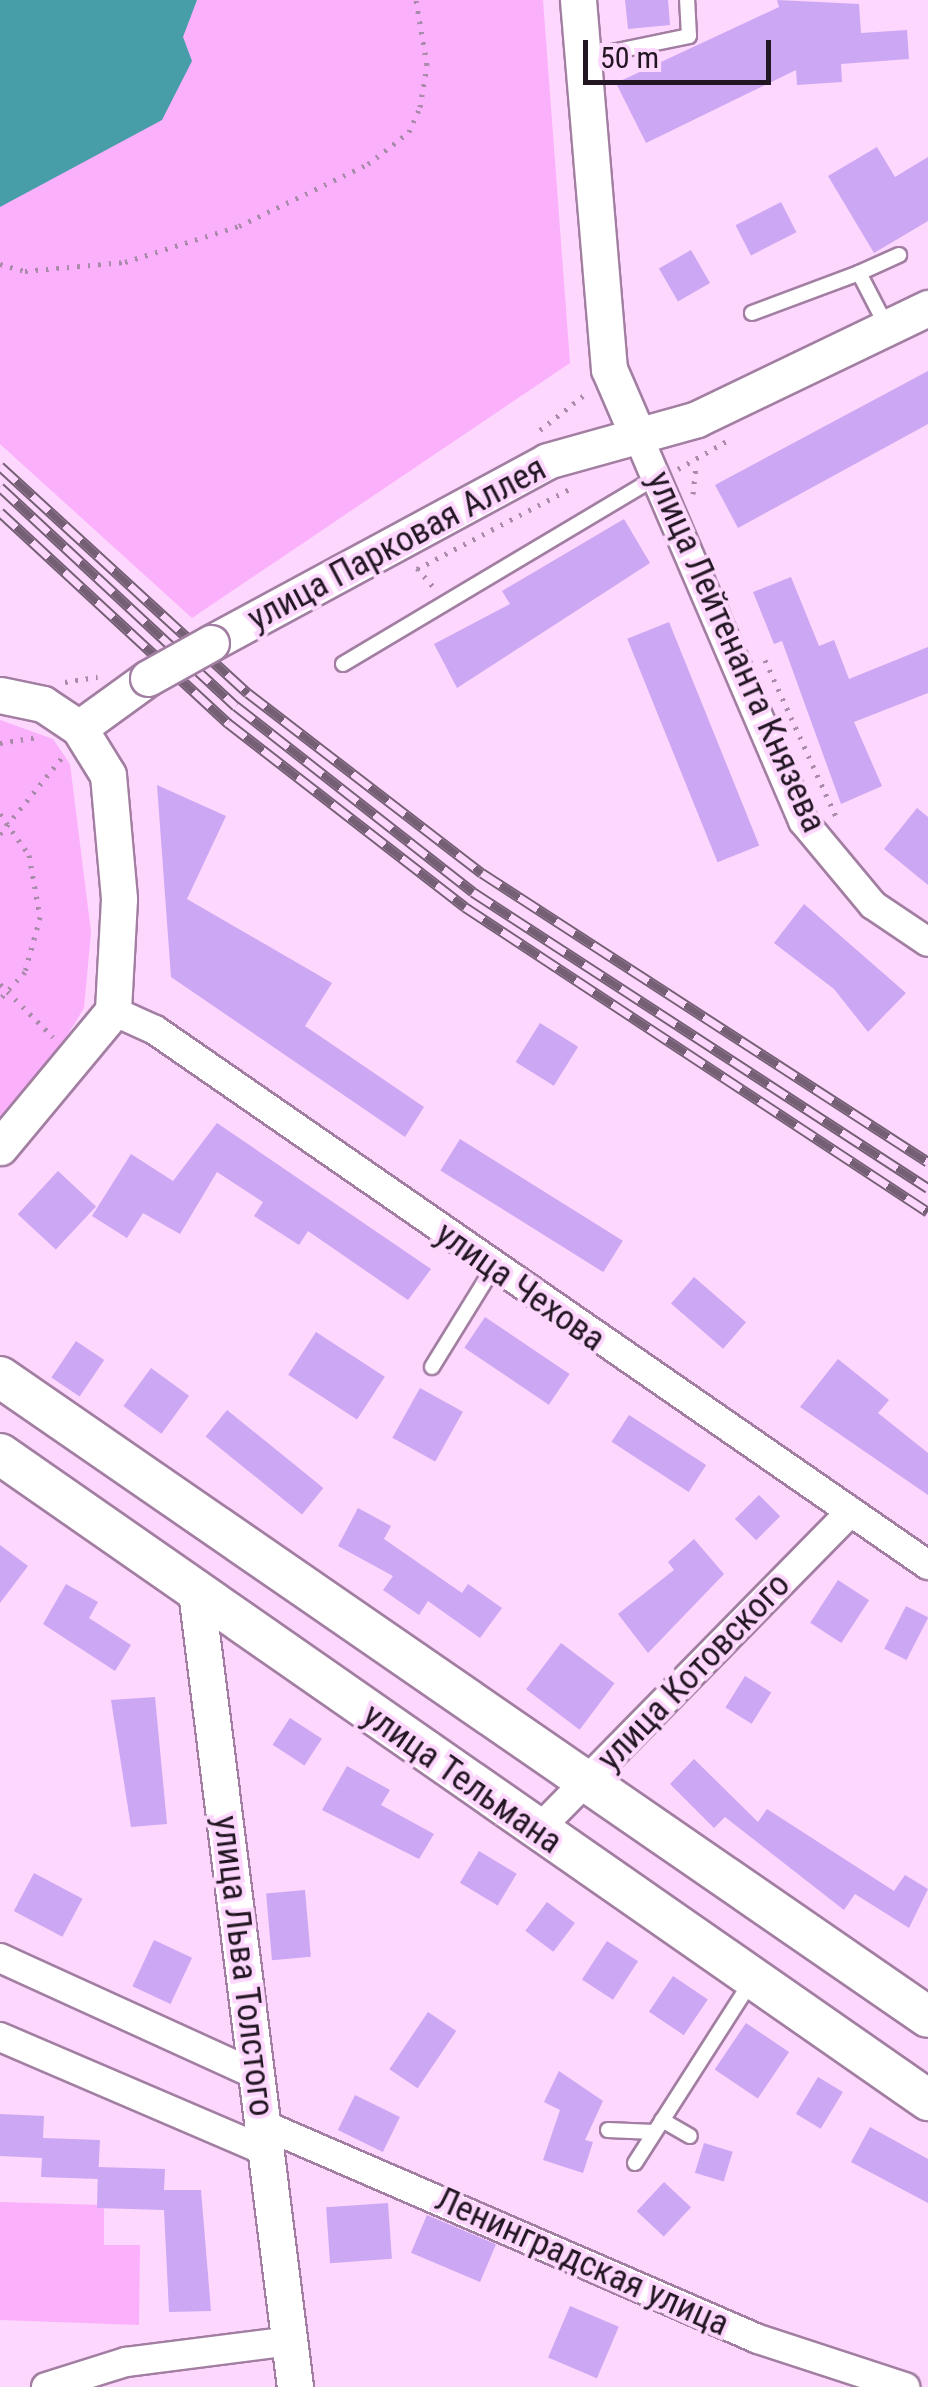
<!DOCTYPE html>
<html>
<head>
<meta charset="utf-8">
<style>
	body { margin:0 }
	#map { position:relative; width:928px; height:2387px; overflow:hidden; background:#fdd7fd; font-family:"Roboto Condensed",sans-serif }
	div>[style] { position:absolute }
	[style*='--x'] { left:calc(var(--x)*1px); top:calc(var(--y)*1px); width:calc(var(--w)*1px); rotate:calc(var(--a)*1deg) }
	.green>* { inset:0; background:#fbb0fc }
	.water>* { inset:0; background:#479ea8 }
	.building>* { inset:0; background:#cca7f3; transform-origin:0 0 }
	.path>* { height:5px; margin-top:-2.5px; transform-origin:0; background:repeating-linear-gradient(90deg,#a88ba8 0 2.5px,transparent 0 10.5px) }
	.roads { filter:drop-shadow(2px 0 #a27fa2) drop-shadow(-2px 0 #a27fa2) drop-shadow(0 2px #a27fa2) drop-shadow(0 -2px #a27fa2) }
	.service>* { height:14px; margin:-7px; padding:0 7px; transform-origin:7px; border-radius:7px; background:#fff }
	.minor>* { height:28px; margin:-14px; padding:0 14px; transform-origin:14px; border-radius:14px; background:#fff }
	.tertiary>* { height:35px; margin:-17.5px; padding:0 17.5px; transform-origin:17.5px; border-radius:17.5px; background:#fff }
	.secondary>* { height:40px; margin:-20px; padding:0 20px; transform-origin:20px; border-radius:20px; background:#fff }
	.rail>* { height:11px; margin-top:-5.5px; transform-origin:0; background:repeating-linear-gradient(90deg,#fdd7fd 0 22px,#755f75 0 44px); box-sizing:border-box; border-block:2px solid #755f75 }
	.bridges { filter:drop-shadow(2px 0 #a27fa2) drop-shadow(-2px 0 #a27fa2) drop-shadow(0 2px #a27fa2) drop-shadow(0 -2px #a27fa2) }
	.tertiary-bridge>* { height:35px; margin:-17.5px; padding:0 17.5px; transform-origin:17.5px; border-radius:17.5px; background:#fff }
	span { translate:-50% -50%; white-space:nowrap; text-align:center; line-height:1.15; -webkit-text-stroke:8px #fdd7fd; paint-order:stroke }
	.street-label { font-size:35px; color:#231623 }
	.scale { position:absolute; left:583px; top:40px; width:188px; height:45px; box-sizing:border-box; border:5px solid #231623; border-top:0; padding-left:12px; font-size:30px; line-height:35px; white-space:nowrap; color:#231623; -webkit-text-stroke:8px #fdd7fd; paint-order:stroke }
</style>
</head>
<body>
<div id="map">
	<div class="green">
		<i style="clip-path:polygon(0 0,543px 0,570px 363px,192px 618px,0 444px)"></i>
		<i style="clip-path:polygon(0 720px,53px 739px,70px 764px,91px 932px,84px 1008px,43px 1075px,0 1118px)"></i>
		<i style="clip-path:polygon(0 2202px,104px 2205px,104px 2245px,140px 2245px,139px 2325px,0 2320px)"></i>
	</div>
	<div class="water">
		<i style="clip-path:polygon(0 0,197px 0,183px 37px,192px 61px,162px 120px,0 207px)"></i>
	</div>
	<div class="building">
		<i style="clip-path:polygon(625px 0,668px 0,670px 25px,628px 29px)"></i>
		<i style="clip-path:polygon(777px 0,859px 4px,861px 33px,907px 30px,909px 59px,841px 64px,842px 82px,797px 85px,796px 70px,646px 143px,616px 83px,779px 7px)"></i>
		<i style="clip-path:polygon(877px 147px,895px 177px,928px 157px,928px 221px,874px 253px,828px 176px)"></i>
		<i style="left:781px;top:202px;width:34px;height:51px;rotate:63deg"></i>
		<i style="left:691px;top:250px;width:38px;height:37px;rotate:60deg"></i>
		<i style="clip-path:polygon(928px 371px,928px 424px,738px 528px,715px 485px)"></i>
		<i style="clip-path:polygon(624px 519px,650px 563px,457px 688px,434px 644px,510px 604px,502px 591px)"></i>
		<i style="clip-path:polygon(791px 577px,819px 646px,834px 640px,849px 679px,928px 647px,928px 693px,854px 722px,882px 786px,841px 804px,782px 641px,774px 644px,753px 592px)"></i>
		<i style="left:669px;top:622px;width:241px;height:45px;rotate:68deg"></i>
		<i style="clip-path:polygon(157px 785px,226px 816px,187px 899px,332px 983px,305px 1026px,424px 1107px,405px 1137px,171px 977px)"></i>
		<i style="clip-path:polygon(917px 808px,928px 817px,928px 885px,884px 849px)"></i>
		<i style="clip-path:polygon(804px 904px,906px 993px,868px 1032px,834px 989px,774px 943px)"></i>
		<i style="left:540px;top:1023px;width:45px;height:46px;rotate:32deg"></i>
		<i style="clip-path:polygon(217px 1123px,431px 1269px,408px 1300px,308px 1231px,299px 1245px,254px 1216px,263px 1202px,217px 1172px,180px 1234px,143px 1213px,127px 1238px,92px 1216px,131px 1154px,173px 1181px)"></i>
		<i style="left:460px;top:1139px;width:192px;height:37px;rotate:32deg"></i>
		<i style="left:58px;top:1171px;width:52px;height:59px;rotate:43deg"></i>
		<i style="left:694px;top:1277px;width:69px;height:35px;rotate:41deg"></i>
		<i style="left:485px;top:1317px;width:102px;height:37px;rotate:34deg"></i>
		<i style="left:316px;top:1332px;width:82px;height:51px;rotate:33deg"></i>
		<i style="left:76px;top:1341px;width:34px;height:44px;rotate:34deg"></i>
		<i style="clip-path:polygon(838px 1359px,889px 1400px,878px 1413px,928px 1453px,928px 1495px,800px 1407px)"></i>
		<i style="left:151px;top:1368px;width:47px;height:47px;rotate:36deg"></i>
		<i style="left:420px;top:1388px;width:49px;height:57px;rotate:29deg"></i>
		<i style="left:227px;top:1410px;width:124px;height:34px;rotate:39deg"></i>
		<i style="left:629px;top:1415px;width:92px;height:32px;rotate:33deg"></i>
		<i style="left:759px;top:1495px;width:30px;height:34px;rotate:45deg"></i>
		<i style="clip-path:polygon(358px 1508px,391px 1526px,384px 1539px,462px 1593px,468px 1584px,502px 1608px,480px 1638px,428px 1601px,419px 1615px,383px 1590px,393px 1576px,338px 1546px)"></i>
		<i style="clip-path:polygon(694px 1539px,724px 1574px,648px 1653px,618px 1614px,674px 1570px,668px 1562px)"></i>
		<i style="clip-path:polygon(0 1545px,28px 1566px,0 1603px)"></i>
		<i style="left:838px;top:1580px;width:37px;height:51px;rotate:33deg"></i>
		<i style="clip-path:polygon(66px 1584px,98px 1602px,89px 1618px,131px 1645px,115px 1671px,43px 1624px)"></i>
		<i style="left:906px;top:1606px;width:25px;height:48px;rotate:27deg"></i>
		<i style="left:561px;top:1643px;width:67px;height:58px;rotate:37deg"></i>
		<i style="left:745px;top:1676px;width:31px;height:37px;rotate:32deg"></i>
		<i style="clip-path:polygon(155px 1697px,167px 1824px,131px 1827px,111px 1700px)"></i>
		<i style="left:290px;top:1718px;width:38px;height:32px;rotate:33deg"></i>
		<i style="clip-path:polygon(694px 1759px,758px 1822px,767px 1809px,894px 1891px,905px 1875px,928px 1889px,909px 1928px,855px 1894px,844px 1910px,725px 1817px,714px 1828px,670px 1784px)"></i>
		<i style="clip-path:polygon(347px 1766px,390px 1790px,381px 1805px,434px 1834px,419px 1859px,322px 1810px)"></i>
		<i style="left:479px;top:1851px;width:44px;height:37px;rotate:31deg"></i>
		<i style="left:34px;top:1873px;width:55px;height:43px;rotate:28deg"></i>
		<i style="left:305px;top:1890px;width:67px;height:39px;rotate:85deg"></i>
		<i style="left:547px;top:1902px;width:35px;height:36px;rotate:37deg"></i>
		<i style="left:154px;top:1940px;width:42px;height:51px;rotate:25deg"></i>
		<i style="left:607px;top:1941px;width:37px;height:46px;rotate:33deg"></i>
		<i style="left:673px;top:1976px;width:42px;height:43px;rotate:34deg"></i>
		<i style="left:428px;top:2012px;width:34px;height:69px;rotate:34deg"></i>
		<i style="left:746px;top:2023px;width:52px;height:56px;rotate:34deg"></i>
		<i style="clip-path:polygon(559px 2071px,603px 2101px,585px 2140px,593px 2142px,583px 2173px,543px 2160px,560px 2110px,544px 2102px)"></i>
		<i style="left:818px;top:2077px;width:29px;height:43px;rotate:31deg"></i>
		<i style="left:355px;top:2095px;width:50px;height:39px;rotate:26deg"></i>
		<i style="clip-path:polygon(0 2114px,44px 2116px,43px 2138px,100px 2140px,98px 2179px,41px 2177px,42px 2158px,0 2156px)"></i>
		<i style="clip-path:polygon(870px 2127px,928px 2159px,928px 2203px,851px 2162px)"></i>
		<i style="left:704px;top:2143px;width:30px;height:31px;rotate:17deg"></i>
		<i style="clip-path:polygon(98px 2167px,165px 2169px,164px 2190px,201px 2190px,211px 2311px,169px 2312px,164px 2210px,97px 2208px)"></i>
		<i style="left:664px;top:2182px;width:37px;height:40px;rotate:43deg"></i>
		<i style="left:388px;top:2203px;width:56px;height:62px;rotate:86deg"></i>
		<i style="left:427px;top:2215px;width:75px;height:41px;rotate:23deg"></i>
		<i style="left:570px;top:2306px;width:53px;height:56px;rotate:23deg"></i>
	</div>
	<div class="path">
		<i style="--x:0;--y:264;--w:26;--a:16"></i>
		<i style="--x:25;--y:271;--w:100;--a:-5.1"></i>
		<i style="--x:125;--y:262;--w:120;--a:-17.5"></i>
		<i style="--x:239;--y:226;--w:143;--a:-25.7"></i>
		<i style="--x:368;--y:164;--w:52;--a:-38"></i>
		<i style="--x:409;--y:132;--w:27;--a:-66"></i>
		<i style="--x:420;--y:107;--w:43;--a:-80.5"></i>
		<i style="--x:427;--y:65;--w:66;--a:-99.6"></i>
		<i style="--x:540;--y:430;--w:61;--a:-38.4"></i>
		<i style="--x:678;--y:469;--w:62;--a:-29.9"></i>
		<i style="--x:693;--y:494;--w:30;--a:-84"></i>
		<i style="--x:417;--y:568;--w:28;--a:49"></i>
		<i style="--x:417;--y:569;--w:178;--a:-27.7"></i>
		<i style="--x:765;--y:660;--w:175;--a:65.6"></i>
		<i style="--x:65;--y:682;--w:33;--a:-9"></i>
		<i style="--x:0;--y:743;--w:37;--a:-9"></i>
		<i style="--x:0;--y:814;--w:50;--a:54.7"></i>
		<i style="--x:29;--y:855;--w:63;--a:79.9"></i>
		<i style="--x:40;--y:917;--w:57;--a:105.3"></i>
		<i style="--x:25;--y:972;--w:37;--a:133"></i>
		<i style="--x:0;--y:834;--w:102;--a:-51"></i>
		<i style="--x:0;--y:984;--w:75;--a:45"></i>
	</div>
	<div class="roads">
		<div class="service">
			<i style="--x:583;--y:58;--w:108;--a:-11.7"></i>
			<i style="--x:689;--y:36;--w:36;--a:-93"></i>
			<i style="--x:752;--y:313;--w:114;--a:-20.5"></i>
			<i style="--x:887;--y:327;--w:61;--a:-117.4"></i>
			<i style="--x:859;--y:273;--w:44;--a:-24.2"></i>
			<i style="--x:343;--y:664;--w:369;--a:-30.8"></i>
			<i style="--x:432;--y:1367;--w:114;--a:-58.3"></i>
			<i style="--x:662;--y:2120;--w:32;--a:30"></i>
			<i style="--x:608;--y:2130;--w:46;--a:2.5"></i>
			<i style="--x:635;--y:2163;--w:217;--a:-57.4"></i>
		</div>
		<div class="minor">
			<i style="--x:638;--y:436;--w:419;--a:66.8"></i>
			<i style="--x:803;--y:821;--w:109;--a:50.2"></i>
			<i style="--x:873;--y:905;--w:66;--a:33.9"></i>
			<i style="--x:113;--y:1011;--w:46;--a:24.3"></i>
			<i style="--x:155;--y:1030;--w:940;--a:34.69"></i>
			<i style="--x:536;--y:1832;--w:449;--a:-45.5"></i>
			<i style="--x:0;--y:1958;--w:282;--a:24.5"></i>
			<i style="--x:0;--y:2037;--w:292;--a:23.2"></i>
			<i style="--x:264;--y:2125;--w:538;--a:23.42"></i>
			<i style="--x:758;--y:2339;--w:155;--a:18.1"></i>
			<i style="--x:46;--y:2387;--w:84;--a:-17.4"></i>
			<i style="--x:126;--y:2362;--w:165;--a:-7.3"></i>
		</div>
		<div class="tertiary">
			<i style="--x:578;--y:0;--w:370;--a:85.2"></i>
			<i style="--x:609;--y:369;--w:73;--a:66.6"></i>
			<i style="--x:211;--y:643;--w:382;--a:-28.4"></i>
			<i style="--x:547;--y:461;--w:156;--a:-15.6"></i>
			<i style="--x:697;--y:419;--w:256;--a:-25.7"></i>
			<i style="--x:0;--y:695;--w:44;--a:11.8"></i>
			<i style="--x:43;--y:704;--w:43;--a:33.7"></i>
			<i style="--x:79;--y:728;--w:55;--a:58.3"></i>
			<i style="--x:108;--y:775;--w:124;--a:84.9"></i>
			<i style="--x:119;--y:899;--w:112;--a:93.1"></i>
			<i style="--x:113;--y:1011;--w:177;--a:129.7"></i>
			<i style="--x:79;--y:728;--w:85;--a:-35.9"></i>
			<i style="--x:196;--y:1591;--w:802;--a:82.91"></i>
		</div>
		<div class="secondary">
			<i style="--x:0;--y:1377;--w:1127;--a:34.59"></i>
			<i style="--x:0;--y:1454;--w:1131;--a:34.84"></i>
		</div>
	</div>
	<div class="rail">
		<i style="--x:0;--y:466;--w:336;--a:42.5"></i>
		<i style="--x:248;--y:693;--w:295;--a:37.6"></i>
		<i style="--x:482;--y:873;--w:531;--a:32.94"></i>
		<i style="--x:0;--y:487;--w:322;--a:42.9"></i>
		<i style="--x:236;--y:706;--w:301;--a:38.1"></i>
		<i style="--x:473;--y:892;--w:543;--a:33.05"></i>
		<i style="--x:0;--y:512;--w:311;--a:42.8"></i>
		<i style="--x:228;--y:723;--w:300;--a:37.8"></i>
		<i style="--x:465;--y:907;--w:554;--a:33.37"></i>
	</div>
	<div class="bridges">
		<div class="tertiary-bridge">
			<i style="--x:148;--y:678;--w:72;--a:-29.1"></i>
		</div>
	</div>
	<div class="street-label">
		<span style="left:397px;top:544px;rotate:-28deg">улица Парковая Аллея</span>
		<span style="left:736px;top:652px;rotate:66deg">улица Лейтенанта Князева</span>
		<span style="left:520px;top:1287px;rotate:35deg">улица Чехова</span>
		<span style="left:694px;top:1672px;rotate:-46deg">улица Котовского</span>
		<span style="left:462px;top:1779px;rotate:35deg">улица Тельмана</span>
		<span style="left:243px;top:1966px;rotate:83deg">улица Льва Толстого</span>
		<span style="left:582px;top:2262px;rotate:24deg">Ленинградская улица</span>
	</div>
	<div class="scale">50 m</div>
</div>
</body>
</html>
